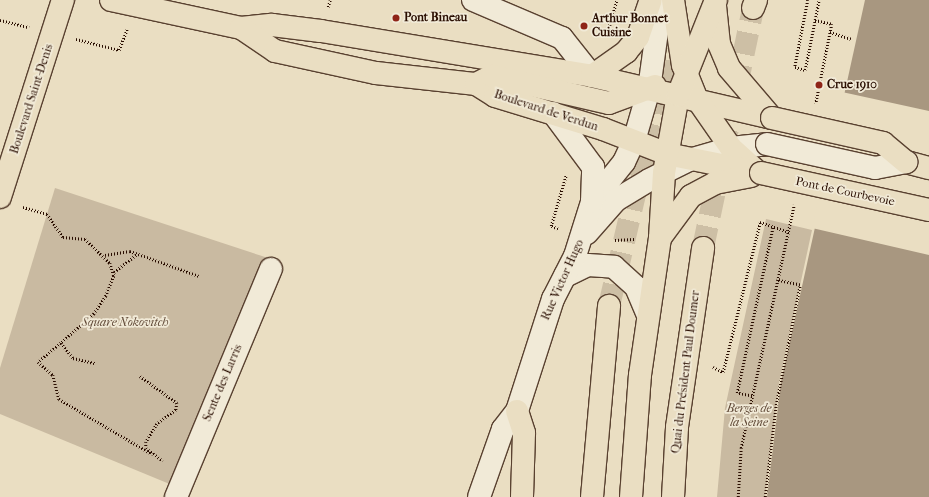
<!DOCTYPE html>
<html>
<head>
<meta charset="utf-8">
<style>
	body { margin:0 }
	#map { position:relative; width:929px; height:497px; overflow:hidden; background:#eadec2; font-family:"IM FELL French Canon",serif }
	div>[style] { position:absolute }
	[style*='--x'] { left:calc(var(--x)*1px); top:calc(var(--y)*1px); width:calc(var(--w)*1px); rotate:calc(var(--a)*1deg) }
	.green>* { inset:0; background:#c9baa1 }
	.water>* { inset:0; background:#a89780 }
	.pier>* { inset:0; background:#eadec2 }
	.major-tunnel>* { height:22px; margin-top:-11px; transform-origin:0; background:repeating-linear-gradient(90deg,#cdbfa5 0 22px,transparent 0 33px) }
	.path>* { height:2.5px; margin-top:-1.25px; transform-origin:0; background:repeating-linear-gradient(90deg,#290d00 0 1px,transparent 0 3px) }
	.roads { filter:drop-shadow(1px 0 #594130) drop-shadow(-1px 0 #594130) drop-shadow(0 1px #594130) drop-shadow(0 -1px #594130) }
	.minor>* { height:22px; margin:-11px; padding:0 11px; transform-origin:11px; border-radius:11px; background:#f1ead7 }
	.major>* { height:22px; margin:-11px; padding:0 11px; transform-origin:11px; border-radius:11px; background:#eadec2 }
	.bridges { filter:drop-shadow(1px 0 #594130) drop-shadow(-1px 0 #594130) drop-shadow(0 1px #594130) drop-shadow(0 -1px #594130) }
	.minor-bridge>* { height:22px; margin:-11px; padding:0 11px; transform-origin:11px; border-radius:11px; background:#f1ead7 }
	.major-bridge>* { height:22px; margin:-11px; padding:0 11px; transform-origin:11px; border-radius:11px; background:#eadec2 }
	.dots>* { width:11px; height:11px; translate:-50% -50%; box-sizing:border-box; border:2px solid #f1ead7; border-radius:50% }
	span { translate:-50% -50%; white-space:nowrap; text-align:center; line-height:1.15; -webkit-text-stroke:3.5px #f1ead7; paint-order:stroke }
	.poi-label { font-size:12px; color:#290d00; font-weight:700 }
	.left { translate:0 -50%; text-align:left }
	.street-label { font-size:12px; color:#290d00 }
	.park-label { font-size:12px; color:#614a38; font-style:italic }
</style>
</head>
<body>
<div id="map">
	<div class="green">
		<i style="clip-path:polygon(55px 188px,268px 258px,172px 485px,0 414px,0 368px)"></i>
		<i style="clip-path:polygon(766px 219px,812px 230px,779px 383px,765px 497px,717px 497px,725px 408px)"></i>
	</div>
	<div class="water">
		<i style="clip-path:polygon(865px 0,929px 0,929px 497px,767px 497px,781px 382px)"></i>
	</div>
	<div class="pier">
		<i style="clip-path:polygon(842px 92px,929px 111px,929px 255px,812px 228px)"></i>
	</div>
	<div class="major-tunnel">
		<i style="--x:703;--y:248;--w:245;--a:-78.2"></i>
		<i style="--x:609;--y:306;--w:295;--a:-76.9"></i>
	</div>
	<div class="path">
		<i style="--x:808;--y:0;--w:68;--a:101"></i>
		<i style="--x:795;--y:67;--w:10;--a:17"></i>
		<i style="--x:805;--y:70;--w:51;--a:-78.7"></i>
		<i style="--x:815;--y:20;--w:17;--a:13"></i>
		<i style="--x:832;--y:24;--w:81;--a:101.4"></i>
		<i style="--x:328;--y:7;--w:7;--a:-74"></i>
		<i style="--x:0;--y:20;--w:30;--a:14"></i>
		<i style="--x:815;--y:20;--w:20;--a:-79"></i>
		<i style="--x:830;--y:32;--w:22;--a:18"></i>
		<i style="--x:607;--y:34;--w:35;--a:-74"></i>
		<i style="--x:76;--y:39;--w:44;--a:14.3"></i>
		<i style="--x:119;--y:50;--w:22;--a:-69"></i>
		<i style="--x:23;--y:207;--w:25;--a:16"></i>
		<i style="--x:47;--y:214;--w:28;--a:55"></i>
		<i style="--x:63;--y:237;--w:22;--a:5"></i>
		<i style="--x:85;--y:239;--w:35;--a:44"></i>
		<i style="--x:110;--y:263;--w:14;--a:73"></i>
		<i style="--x:114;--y:276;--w:22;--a:112"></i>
		<i style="--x:106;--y:296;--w:22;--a:124"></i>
		<i style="--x:94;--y:314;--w:44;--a:138.7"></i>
		<i style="--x:61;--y:343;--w:19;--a:51"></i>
		<i style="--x:73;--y:358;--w:23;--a:13"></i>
		<i style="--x:558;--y:229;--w:8;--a:-157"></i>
		<i style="--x:551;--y:226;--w:53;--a:-73.6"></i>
		<i style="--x:615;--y:240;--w:19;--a:-3"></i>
		<i style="--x:105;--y:255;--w:25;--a:-9"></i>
		<i style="--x:130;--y:251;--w:73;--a:19.9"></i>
		<i style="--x:114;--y:272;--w:28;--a:-38"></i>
		<i style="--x:61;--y:343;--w:30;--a:140"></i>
		<i style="--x:38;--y:362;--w:20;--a:41"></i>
		<i style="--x:53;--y:375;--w:25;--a:76"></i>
		<i style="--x:59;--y:399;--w:108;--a:30.6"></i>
		<i style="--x:713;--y:367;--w:11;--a:27"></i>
		<i style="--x:723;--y:372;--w:154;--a:-76.1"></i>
		<i style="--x:760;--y:222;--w:31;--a:19"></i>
		<i style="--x:140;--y:376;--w:46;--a:36.1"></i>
		<i style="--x:177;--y:403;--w:7;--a:98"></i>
		<i style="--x:176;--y:410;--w:24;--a:144"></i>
		<i style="--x:157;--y:424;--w:21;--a:121"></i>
		<i style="--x:146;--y:442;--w:6;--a:90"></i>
		<i style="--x:146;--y:448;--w:21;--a:37"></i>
		<i style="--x:752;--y:396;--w:15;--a:-169"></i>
		<i style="--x:737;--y:393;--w:170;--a:-77.8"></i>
		<i style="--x:738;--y:497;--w:49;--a:-86.5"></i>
		<i style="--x:741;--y:448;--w:249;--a:-77.7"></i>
		<i style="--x:765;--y:497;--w:93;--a:-83.2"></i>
		<i style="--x:776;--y:405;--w:122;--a:-78.7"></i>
		<i style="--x:800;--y:285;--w:24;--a:-168"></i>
	</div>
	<div class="roads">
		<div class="minor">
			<i style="--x:473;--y:0;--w:97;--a:23.1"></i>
			<i style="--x:562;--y:38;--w:48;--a:51.7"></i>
			<i style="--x:592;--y:202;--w:51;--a:-51.3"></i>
			<i style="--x:624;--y:162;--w:23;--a:-65"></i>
			<i style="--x:634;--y:141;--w:54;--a:-73.9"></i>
			<i style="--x:649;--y:89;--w:59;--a:-82.1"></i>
			<i style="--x:657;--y:31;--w:31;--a:-92"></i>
			<i style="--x:587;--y:233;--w:44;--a:-48.7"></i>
			<i style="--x:616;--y:200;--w:39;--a:-31"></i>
			<i style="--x:649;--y:180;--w:45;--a:-26.6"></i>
			<i style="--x:689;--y:160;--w:44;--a:-15.9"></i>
			<i style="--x:731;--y:148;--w:36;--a:-6"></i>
			<i style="--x:565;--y:276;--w:25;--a:-26"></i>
			<i style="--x:588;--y:265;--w:26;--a:4"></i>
			<i style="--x:614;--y:267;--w:30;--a:42"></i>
			<i style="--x:636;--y:287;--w:30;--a:67"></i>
			<i style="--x:176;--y:497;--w:247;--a:-67.4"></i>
			<i style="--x:479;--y:497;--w:72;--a:-70.6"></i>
			<i style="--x:503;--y:429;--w:23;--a:-52"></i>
			<i style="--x:517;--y:411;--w:118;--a:-72.2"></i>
			<i style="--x:553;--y:299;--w:48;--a:-62.9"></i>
			<i style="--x:575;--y:256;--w:57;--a:-72.5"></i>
			<i style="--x:592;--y:202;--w:35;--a:-88"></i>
			<i style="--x:593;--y:167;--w:67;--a:-126.5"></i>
		</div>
		<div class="major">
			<i style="--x:111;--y:0;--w:133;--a:12.2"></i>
			<i style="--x:241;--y:28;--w:31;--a:-6"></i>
			<i style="--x:272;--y:25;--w:49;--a:7"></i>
			<i style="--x:321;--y:31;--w:275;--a:9.4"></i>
			<i style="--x:592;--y:76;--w:185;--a:13.1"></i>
			<i style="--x:673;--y:0;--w:66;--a:81.3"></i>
			<i style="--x:683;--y:65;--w:37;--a:68"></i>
			<i style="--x:697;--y:99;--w:60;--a:55.2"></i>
			<i style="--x:731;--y:148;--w:36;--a:42"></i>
			<i style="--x:715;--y:6;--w:38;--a:84"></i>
			<i style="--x:719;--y:44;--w:26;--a:67"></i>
			<i style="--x:729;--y:68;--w:65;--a:49.4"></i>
			<i style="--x:753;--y:8;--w:9;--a:-69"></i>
			<i style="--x:241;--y:28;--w:41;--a:34.1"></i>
			<i style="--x:275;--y:51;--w:103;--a:12.3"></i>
			<i style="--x:376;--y:73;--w:101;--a:6.3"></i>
			<i style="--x:476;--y:84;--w:22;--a:32"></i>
			<i style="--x:495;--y:96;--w:113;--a:17"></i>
			<i style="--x:603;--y:129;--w:69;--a:21.3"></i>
			<i style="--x:667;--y:154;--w:96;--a:11.4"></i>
			<i style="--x:592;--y:76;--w:42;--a:-35.2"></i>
			<i style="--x:626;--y:52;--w:19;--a:-51"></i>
			<i style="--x:638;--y:37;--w:39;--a:-71"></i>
			<i style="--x:476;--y:84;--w:18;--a:-27"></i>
			<i style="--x:492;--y:76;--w:120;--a:13"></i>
			<i style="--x:609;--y:103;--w:49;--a:-20.3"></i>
			<i style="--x:906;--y:162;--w:24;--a:15"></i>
			<i style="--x:0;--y:197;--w:207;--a:-72.3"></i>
			<i style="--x:660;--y:238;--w:52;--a:-53.6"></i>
			<i style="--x:691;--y:196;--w:27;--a:-28"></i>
			<i style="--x:715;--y:183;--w:37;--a:-11"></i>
			<i style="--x:517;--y:411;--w:23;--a:72"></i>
			<i style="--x:524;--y:433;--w:64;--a:91.8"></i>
			<i style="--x:592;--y:497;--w:192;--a:-84.9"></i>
			<i style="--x:631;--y:497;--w:122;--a:-85.8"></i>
			<i style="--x:640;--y:375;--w:138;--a:-81.7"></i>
			<i style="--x:660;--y:238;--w:65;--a:-86.5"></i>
			<i style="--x:664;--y:173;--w:79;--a:-79.8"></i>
			<i style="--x:678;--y:95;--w:102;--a:-68.2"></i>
			<i style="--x:673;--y:497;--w:70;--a:-86.7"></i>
			<i style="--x:677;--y:427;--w:181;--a:-81.7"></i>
		</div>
	</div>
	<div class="bridges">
		<div class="minor-bridge">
			<i style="--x:767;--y:144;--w:111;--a:12.5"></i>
			<i style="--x:875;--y:168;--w:32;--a:-11"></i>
		</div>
		<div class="major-bridge">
			<i style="--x:772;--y:118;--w:114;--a:12.7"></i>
			<i style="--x:883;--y:143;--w:30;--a:40"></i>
			<i style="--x:761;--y:173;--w:172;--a:12.4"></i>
		</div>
	</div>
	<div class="dots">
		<i style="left:396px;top:18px;background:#8f2418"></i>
		<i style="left:584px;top:26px;background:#8f2418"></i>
		<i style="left:819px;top:85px;background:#8f2418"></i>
	</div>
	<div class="poi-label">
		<span class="left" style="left:404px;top:18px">Pont Bineau</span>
		<span class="left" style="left:592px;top:26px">Arthur Bonnet<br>Cuisine</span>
		<span class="left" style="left:827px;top:85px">Crue 1910</span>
	</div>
	<div class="street-label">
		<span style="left:32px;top:99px;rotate:-72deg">Boulevard Saint-Denis</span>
		<span style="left:546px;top:111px;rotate:18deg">Boulevard de Verdun</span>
		<span style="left:845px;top:192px;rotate:12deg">Pont de Courbevoie</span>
		<span style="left:563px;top:280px;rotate:-66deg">Rue Victor Hugo</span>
		<span style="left:686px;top:372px;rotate:-83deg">Quai du Président Paul Doumer</span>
		<span style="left:223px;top:383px;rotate:-67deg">Sente des Larris</span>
	</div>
	<div class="park-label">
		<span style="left:125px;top:323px">Square Nokovitch</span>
		<span style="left:749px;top:416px">Berges de<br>la Seine</span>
	</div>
</div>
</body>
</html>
